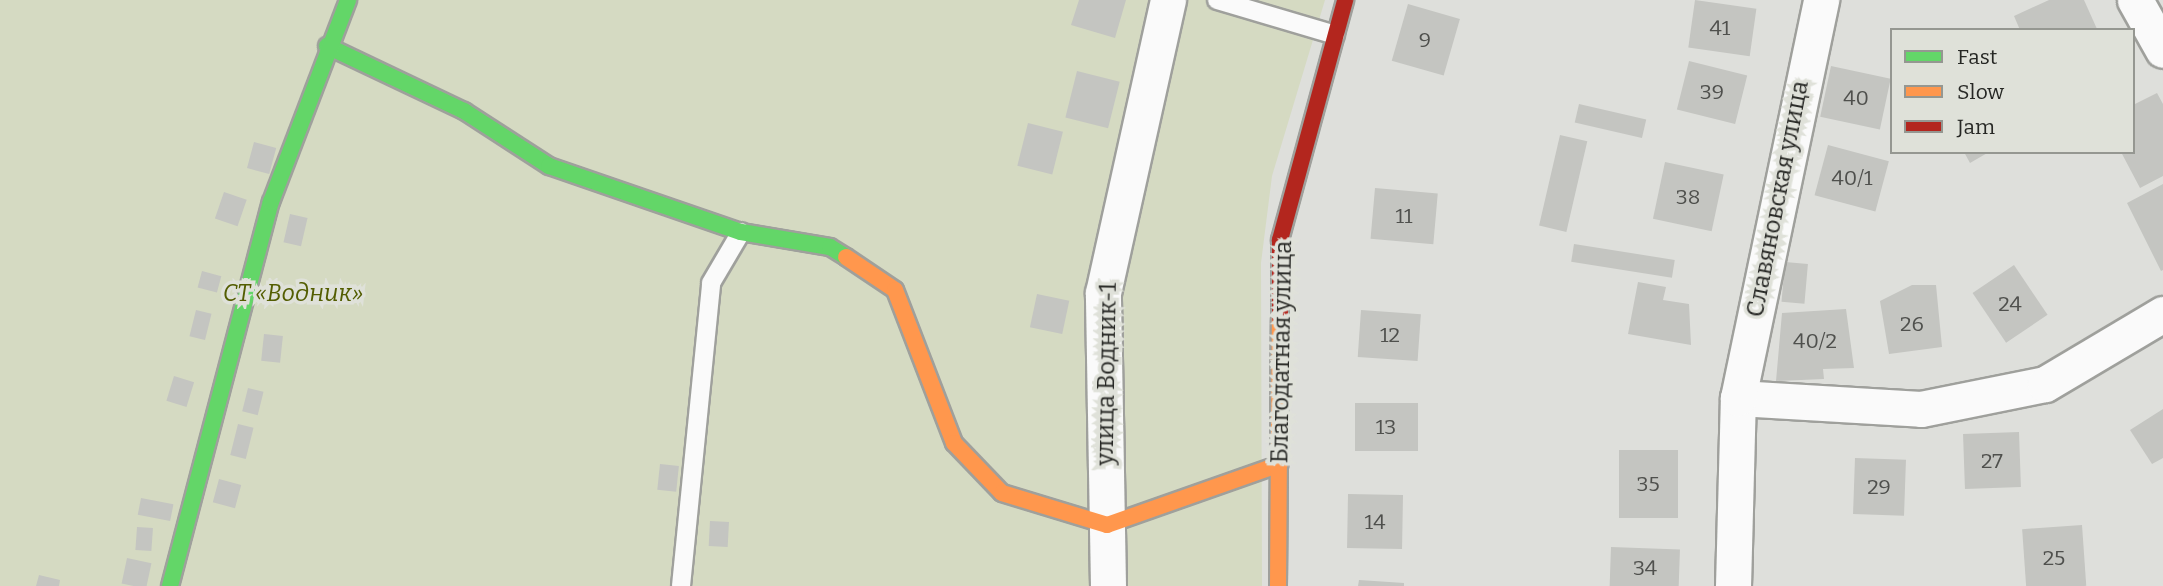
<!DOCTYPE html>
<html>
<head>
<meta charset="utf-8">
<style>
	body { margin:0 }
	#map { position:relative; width:2163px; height:586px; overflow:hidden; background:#dedfdb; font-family:Bitter,serif }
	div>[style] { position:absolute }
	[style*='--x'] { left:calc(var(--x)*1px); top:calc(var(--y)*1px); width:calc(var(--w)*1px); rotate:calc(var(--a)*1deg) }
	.green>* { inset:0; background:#d5dac2 }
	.building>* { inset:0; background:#c4c5c1; transform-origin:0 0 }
	.roads { filter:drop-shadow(2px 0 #9fa09c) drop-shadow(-2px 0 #9fa09c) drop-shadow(0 2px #9fa09c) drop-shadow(0 -2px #9fa09c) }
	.lane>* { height:18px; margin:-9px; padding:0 9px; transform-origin:9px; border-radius:9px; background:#fafafa }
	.street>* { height:35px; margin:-17.5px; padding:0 17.5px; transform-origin:17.5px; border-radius:17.5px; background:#fafafa }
	.fast>* { height:16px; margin:-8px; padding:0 8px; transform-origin:8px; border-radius:8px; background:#63d668 }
	.slow>* { height:16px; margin:-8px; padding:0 8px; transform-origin:8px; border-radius:8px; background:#ff974d }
	.jam>* { height:16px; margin:-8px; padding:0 8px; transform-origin:8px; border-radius:8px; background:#b3261e }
	span { translate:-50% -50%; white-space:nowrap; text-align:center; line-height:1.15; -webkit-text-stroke:7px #dfe1d9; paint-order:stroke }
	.number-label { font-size:21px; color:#4f504d }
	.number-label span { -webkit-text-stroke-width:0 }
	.street-label { font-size:24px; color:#262724 }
	.park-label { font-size:24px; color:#535d02; font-style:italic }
	.legend { position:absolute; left:1890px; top:28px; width:245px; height:126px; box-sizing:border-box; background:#dfe1d9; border:2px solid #959791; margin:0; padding:9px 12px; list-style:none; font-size:21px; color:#262724 }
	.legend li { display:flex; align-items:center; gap:14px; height:35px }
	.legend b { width:35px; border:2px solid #959791 }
</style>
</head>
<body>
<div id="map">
	<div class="green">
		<i style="clip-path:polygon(0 0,1325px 0,1272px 176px,1261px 263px,1262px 586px,0 586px)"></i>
	</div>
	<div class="building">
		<i style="clip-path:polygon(1079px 0,1126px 0,1115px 38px,1071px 25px)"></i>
		<i style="left:1695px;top:0;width:62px;height:48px;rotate:8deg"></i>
		<i style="clip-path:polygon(2049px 0,2084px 0,2097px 29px,2020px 30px,2014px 16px)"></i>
		<i style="left:1408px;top:4px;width:54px;height:59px;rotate:16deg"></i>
		<i style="left:1689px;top:61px;width:60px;height:50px;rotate:14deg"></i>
		<i style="left:1831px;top:66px;width:61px;height:52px;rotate:12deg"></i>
		<i style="left:1077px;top:71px;width:44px;height:48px;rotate:14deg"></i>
		<i style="clip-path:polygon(2157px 93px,2163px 104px,2163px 176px,2140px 188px,2121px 152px,2133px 152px,2133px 105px)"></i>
		<i style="left:1579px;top:104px;width:69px;height:19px;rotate:13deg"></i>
		<i style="left:1028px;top:123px;width:36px;height:44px;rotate:14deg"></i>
		<i style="left:1560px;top:135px;width:28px;height:93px;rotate:13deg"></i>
		<i style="left:254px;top:142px;width:23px;height:27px;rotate:15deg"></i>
		<i style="left:1828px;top:145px;width:63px;height:52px;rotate:15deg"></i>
		<i style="clip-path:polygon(1964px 152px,1989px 152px,1970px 163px)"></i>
		<i style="left:1665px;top:162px;width:60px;height:58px;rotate:12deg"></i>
		<i style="clip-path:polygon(2163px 184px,2163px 270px,2161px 271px,2127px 203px)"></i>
		<i style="left:1375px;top:188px;width:63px;height:51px;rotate:5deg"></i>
		<i style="left:224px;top:192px;width:24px;height:28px;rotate:19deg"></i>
		<i style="left:290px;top:214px;width:18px;height:29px;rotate:13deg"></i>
		<i style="left:1574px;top:244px;width:102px;height:18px;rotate:9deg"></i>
		<i style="left:1785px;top:262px;width:23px;height:40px;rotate:5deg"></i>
		<i style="left:2014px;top:265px;width:60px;height:50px;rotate:56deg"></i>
		<i style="left:202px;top:271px;width:20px;height:17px;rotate:15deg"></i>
		<i style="clip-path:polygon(1638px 282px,1666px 287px,1663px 300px,1689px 304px,1691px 345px,1628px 334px)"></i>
		<i style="clip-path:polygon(1912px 285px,1936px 285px,1942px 347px,1889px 354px,1880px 301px)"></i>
		<i style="left:1037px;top:294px;width:33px;height:34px;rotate:12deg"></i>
		<i style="clip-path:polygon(1846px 309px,1854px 368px,1823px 369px,1824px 379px,1776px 381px,1782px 313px)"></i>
		<i style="left:196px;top:310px;width:16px;height:27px;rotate:14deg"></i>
		<i style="left:1361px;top:310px;width:60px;height:47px;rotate:4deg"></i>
		<i style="left:264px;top:334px;width:19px;height:27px;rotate:6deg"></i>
		<i style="left:174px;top:376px;width:21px;height:26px;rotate:17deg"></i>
		<i style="left:248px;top:388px;width:16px;height:24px;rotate:14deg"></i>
		<i style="left:1355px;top:403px;width:63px;height:48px"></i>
		<i style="clip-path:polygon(2163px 409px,2163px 458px,2152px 464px,2130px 430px)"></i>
		<i style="left:238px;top:424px;width:16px;height:32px;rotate:14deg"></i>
		<i style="left:2019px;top:432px;width:55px;height:56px;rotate:88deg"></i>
		<i style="left:1619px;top:450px;width:59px;height:68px"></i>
		<i style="left:1855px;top:458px;width:51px;height:56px;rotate:2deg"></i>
		<i style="left:660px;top:464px;width:19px;height:26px;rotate:6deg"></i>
		<i style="left:219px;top:479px;width:23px;height:24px;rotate:15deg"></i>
		<i style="left:1348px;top:494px;width:55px;height:54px;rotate:1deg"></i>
		<i style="left:141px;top:498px;width:33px;height:17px;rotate:11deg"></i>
		<i style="left:710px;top:521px;width:19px;height:25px;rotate:3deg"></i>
		<i style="left:2082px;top:525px;width:61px;height:60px;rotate:86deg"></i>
		<i style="left:137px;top:527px;width:16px;height:23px;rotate:4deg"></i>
		<i style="left:1611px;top:547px;width:69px;height:39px;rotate:2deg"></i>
		<i style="left:127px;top:558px;width:25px;height:26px;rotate:12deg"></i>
		<i style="clip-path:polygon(39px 575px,60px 580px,59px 586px,36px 586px)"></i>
		<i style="clip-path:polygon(1359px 580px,1404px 583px,1404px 586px,1358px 586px)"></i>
	</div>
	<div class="roads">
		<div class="lane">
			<i style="--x:1217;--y:0;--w:123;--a:16.5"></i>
			<i style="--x:681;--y:586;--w:304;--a:-84.3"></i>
			<i style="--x:711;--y:283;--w:59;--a:-59.5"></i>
		</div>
		<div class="street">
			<i style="--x:2135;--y:0;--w:57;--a:60.8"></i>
			<i style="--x:1738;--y:398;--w:183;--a:3.4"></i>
			<i style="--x:1921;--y:409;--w:126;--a:-11.4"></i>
			<i style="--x:2045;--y:384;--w:137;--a:-30.7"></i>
			<i style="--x:1108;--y:586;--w:293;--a:-91"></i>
			<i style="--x:1103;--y:293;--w:300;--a:-77.5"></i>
			<i style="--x:1733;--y:586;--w:188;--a:-88.5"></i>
			<i style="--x:1738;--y:398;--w:407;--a:-78.2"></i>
		</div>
		<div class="fast">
			<i style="--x:327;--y:46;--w:152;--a:25.4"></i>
			<i style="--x:464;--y:111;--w:101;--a:32.9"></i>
			<i style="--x:549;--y:166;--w:203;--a:19"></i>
			<i style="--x:741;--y:232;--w:90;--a:9.6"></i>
			<i style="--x:830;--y:247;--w:19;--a:32"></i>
			<i style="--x:170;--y:586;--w:397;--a:-75.3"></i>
			<i style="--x:271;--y:202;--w:216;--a:-69.1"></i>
		</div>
		<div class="slow">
			<i style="--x:846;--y:257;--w:59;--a:34"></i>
			<i style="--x:895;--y:290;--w:164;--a:68.9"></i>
			<i style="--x:954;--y:443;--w:69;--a:46.2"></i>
			<i style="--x:1002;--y:493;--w:110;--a:16.9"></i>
			<i style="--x:1107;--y:525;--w:183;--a:-19.4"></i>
			<i style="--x:1278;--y:586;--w:268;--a:-89.6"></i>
		</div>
		<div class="jam">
			<i style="--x:1280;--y:318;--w:78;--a:-90"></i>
			<i style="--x:1280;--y:240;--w:249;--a:-74.8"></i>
		</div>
	</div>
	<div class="number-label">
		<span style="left:1720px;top:28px">41</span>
		<span style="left:1425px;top:40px">9</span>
		<span style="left:1712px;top:92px">39</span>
		<span style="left:1856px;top:98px">40</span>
		<span style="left:1852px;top:178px">40/1</span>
		<span style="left:1688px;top:197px">38</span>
		<span style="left:1404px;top:216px">11</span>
		<span style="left:2010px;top:304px">24</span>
		<span style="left:1912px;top:324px">26</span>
		<span style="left:1390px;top:335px">12</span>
		<span style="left:1815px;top:341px">40/2</span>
		<span style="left:1386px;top:427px">13</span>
		<span style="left:1992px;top:461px">27</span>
		<span style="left:1648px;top:484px">35</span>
		<span style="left:1879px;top:487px">29</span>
		<span style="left:1375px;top:522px">14</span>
		<span style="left:2054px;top:558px">25</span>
		<span style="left:1645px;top:568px">34</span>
	</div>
	<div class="street-label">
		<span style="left:1778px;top:199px;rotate:-79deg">Славяновская улица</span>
		<span style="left:1282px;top:352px;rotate:-89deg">Благодатная улица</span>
		<span style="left:1107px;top:374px;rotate:-89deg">улица Водник-1</span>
	</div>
	<div class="park-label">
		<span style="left:293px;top:294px">СТ «Водник»</span>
	</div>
	<ul class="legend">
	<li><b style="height:9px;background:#63d668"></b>Fast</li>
	<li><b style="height:9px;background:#ff974d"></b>Slow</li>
	<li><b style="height:9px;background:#b3261e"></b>Jam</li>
	</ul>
</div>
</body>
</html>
